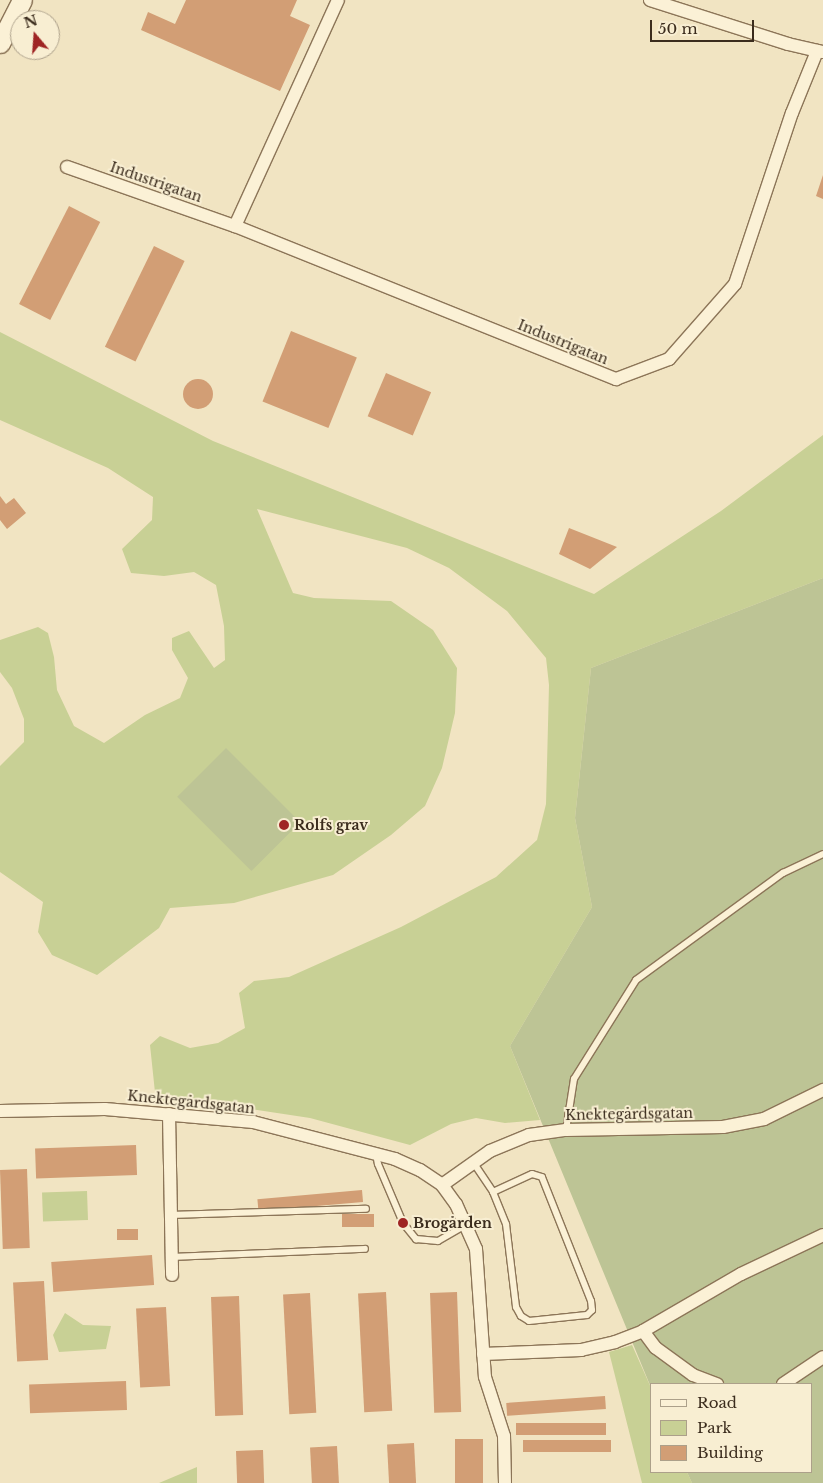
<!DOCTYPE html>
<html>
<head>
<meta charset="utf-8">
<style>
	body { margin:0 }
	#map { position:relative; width:823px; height:1483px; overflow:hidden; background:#f1e4c2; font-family:"Libre Baskerville",serif }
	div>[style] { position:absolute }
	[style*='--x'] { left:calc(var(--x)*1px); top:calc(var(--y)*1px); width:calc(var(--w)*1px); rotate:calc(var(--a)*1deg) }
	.green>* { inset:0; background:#c8d095; transform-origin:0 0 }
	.cemetery>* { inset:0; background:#bdc495; transform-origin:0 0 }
	.building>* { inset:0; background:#d29e75; transform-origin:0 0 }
	.round { border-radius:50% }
	.roads { filter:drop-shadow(1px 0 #8c7558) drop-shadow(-1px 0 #8c7558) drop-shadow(0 1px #8c7558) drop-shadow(0 -1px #8c7558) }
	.service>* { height:6px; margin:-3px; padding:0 3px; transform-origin:3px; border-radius:3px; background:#fbf1d6 }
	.minor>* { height:12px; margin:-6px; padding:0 6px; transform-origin:6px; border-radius:6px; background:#fbf1d6 }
	.secondary>* { height:19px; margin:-9.5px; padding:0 9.5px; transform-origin:9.5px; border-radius:9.5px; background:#fbf1d6 }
	.dots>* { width:14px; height:14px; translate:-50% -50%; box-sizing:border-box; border:2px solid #f8eed2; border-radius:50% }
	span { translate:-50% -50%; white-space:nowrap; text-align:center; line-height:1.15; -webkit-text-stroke:4px #f8eed2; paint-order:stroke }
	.street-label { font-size:14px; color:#3b2c1d }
	.poi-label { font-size:14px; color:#3b2c1d; font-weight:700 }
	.left { translate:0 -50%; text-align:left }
	.legend { position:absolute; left:650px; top:1383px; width:162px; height:90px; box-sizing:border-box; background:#f8eed2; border:1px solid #aca08a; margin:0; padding:6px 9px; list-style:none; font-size:15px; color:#3b2c1d }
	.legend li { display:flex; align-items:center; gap:10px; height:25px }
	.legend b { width:25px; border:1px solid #aca08a }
	.north { position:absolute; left:10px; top:10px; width:50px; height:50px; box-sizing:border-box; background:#f8eed2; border:1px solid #aca08a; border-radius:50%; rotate:342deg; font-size:14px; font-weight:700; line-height:20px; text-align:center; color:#3b2c1d }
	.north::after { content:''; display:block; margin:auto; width:18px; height:22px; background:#9f2524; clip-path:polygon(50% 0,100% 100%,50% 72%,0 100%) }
	.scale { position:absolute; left:650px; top:20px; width:104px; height:22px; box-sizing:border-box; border:2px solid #3b2c1d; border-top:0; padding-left:6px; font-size:15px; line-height:18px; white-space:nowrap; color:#3b2c1d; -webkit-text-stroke:4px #f8eed2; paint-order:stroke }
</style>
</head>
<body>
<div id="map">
	<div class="green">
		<i style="clip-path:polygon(0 332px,213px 441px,594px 594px,721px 511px,823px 435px,823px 578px,591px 668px,575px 818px,592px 907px,510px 1046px,540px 1120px,505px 1123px,476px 1118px,451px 1124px,410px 1145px,310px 1118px,225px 1105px,156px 1102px,150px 1045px,160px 1036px,190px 1048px,218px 1043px,245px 1028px,239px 993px,254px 981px,289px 977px,401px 927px,496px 877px,537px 840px,546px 804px,549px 685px,546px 658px,507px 611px,449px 568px,407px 548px,257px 509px,293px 593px,314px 598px,391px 601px,433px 630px,457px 668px,455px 713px,442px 768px,425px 806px,391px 835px,333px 875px,234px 903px,170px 908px,159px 928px,97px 975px,52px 955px,38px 932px,43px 902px,0 872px,0 766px,24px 742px,24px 719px,12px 688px,0 672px,0 640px,38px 627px,48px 633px,54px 657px,57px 690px,74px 726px,104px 743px,145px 715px,180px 698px,188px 678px,172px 650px,172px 638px,189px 631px,214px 668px,225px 660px,224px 626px,216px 585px,194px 572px,164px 576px,131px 573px,122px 549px,152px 520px,153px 497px,108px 468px,0 420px)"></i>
		<i style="left:87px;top:1191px;width:29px;height:45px;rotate:88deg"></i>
		<i style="clip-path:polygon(65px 1313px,83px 1325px,111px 1326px,106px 1349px,59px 1352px,53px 1335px)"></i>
		<i style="clip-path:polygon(632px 1345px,652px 1390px,652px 1472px,687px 1472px,692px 1483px,642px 1483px,609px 1352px)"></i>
		<i style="clip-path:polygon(197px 1467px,197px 1483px,159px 1483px)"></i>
	</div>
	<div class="cemetery">
		<i style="clip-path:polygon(823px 578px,823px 1483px,692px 1483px,687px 1472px,812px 1472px,812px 1384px,652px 1384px,652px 1390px,510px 1046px,592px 907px,575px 818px,591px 668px)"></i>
		<i style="left:226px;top:748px;width:105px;height:69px;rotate:45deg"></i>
	</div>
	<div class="building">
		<i style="clip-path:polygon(186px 0,297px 0,290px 16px,310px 25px,280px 91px,141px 30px,148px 12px,175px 24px)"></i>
		<i style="clip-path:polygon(823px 175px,823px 199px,816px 196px)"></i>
		<i style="left:69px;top:206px;width:35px;height:110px;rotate:27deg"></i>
		<i style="left:154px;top:246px;width:34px;height:112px;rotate:26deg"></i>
		<i style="left:291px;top:331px;width:71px;height:76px;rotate:22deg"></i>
		<i style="left:386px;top:373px;width:49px;height:47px;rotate:23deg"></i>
		<i class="round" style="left:183px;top:379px;width:30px;height:30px"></i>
		<i style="clip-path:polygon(0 496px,6px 504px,14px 498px,26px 513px,7px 529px,0 520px)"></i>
		<i style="clip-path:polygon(569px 528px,617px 547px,590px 569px,559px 554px)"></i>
		<i style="left:136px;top:1145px;width:30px;height:101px;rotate:88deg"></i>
		<i style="left:27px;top:1169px;width:79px;height:27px;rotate:88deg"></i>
		<i style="left:362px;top:1190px;width:12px;height:105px;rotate:85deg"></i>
		<i style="left:374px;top:1214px;width:13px;height:32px;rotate:90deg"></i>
		<i style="left:138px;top:1229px;width:11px;height:21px;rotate:90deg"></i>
		<i style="left:152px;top:1255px;width:30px;height:101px;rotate:86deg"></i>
		<i style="left:44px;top:1281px;width:79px;height:31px;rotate:87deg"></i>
		<i style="left:386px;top:1292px;width:119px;height:28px;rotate:87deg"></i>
		<i style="left:457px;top:1292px;width:120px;height:27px;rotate:88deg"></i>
		<i style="left:310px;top:1293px;width:120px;height:27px;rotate:87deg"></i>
		<i style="left:239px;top:1296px;width:119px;height:28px;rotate:88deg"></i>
		<i style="left:166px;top:1307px;width:79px;height:30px;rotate:87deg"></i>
		<i style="left:126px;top:1381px;width:29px;height:97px;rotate:88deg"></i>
		<i style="left:605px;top:1396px;width:13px;height:99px;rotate:86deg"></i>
		<i style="left:606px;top:1423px;width:12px;height:90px;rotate:90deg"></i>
		<i style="left:455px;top:1439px;width:28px;height:44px"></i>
		<i style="left:611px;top:1440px;width:12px;height:88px;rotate:90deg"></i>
		<i style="left:414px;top:1443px;width:40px;height:27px;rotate:87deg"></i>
		<i style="left:337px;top:1446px;width:37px;height:27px;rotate:87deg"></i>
		<i style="left:263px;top:1450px;width:33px;height:27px;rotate:88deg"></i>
	</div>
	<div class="roads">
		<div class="service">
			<i style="--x:566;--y:1130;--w:52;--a:-81.1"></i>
			<i style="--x:574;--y:1079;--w:117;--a:-57.9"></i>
			<i style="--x:636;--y:980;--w:182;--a:-36.1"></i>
			<i style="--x:783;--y:873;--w:44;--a:-25.4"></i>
			<i style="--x:376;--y:1154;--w:10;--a:79"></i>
			<i style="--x:378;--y:1164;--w:64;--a:67"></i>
			<i style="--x:403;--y:1223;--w:21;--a:51"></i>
			<i style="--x:416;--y:1239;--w:22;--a:5"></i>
			<i style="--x:438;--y:1241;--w:32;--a:-30"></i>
			<i style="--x:473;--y:1162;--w:36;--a:56"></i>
			<i style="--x:493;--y:1192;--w:35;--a:68"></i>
			<i style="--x:506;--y:1224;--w:84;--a:83.1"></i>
			<i style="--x:516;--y:1307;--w:10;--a:61"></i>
			<i style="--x:521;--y:1316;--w:9;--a:32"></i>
			<i style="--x:529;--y:1321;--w:58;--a:-5.9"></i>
			<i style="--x:587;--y:1315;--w:7;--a:-45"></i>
			<i style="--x:592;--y:1310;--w:9;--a:-96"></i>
			<i style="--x:591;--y:1301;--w:133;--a:-111.6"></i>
			<i style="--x:542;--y:1177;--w:10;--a:-163"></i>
			<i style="--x:532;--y:1174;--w:43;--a:155.2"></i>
			<i style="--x:170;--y:1215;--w:196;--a:-1.8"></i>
			<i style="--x:171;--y:1257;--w:194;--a:-2.4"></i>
		</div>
		<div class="minor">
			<i style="--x:650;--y:0;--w:145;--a:17.7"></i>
			<i style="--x:788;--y:44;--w:36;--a:13"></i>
			<i style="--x:67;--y:167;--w:178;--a:19.4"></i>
			<i style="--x:235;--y:226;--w:411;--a:21.9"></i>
			<i style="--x:616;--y:379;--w:57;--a:-20.7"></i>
			<i style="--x:669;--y:359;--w:100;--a:-48.7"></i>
			<i style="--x:735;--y:284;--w:180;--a:-71.6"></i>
			<i style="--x:792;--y:113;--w:67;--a:-68"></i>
			<i style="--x:235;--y:226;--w:248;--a:-65.5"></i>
			<i style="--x:0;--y:1111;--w:105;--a:-1.1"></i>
			<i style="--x:105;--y:1109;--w:149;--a:5"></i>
			<i style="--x:253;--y:1122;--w:147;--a:14.6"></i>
			<i style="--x:395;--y:1159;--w:27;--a:24"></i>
			<i style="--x:420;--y:1170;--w:27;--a:34"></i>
			<i style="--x:442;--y:1185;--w:24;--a:54"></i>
			<i style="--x:456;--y:1204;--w:49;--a:66"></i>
			<i style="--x:476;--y:1249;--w:128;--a:86"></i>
			<i style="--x:485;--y:1377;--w:62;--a:72.1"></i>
			<i style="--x:504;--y:1436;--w:47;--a:88.8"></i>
			<i style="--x:169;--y:1114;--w:161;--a:88.9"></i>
			<i style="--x:442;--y:1185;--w:59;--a:-35.3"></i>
			<i style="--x:490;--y:1151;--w:42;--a:-22.3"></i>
			<i style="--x:529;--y:1135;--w:37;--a:-8"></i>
			<i style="--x:566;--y:1130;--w:157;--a:-1.1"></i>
			<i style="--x:723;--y:1127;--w:42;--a:-11"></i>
			<i style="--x:764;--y:1119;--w:66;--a:-26.2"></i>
			<i style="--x:643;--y:1331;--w:21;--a:53"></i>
			<i style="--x:656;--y:1348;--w:46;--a:36.1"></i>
			<i style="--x:693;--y:1375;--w:26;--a:21"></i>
			<i style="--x:483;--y:1354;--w:98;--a:-2.3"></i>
			<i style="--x:581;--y:1350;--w:35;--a:-13"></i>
			<i style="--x:615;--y:1342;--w:30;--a:-21"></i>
			<i style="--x:643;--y:1331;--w:113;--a:-30.2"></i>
			<i style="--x:741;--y:1274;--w:91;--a:-25.4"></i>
			<i style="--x:783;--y:1384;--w:48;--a:-34"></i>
		</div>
		<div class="secondary">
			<i style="--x:0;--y:43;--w:48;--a:-62.9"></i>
		</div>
	</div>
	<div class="dots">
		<i style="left:284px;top:825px;background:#9f2524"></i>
		<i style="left:403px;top:1223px;background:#9f2524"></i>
	</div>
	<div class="street-label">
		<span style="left:156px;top:182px;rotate:19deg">Industrigatan</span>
		<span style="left:563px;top:342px;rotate:22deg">Industrigatan</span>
		<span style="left:191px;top:1102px;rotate:6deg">Knektegårdsgatan</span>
		<span style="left:629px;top:1114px;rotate:-1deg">Knektegårdsgatan</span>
	</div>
	<div class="poi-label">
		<span class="left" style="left:294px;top:825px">Rolfs grav</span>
		<span class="left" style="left:413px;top:1223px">Brogården</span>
	</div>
	<ul class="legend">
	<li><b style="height:6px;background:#fbf1d6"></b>Road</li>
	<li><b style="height:14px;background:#c8d095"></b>Park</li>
	<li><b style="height:14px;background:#d29e75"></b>Building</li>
	</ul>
	<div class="north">N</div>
	<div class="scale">50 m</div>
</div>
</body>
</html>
